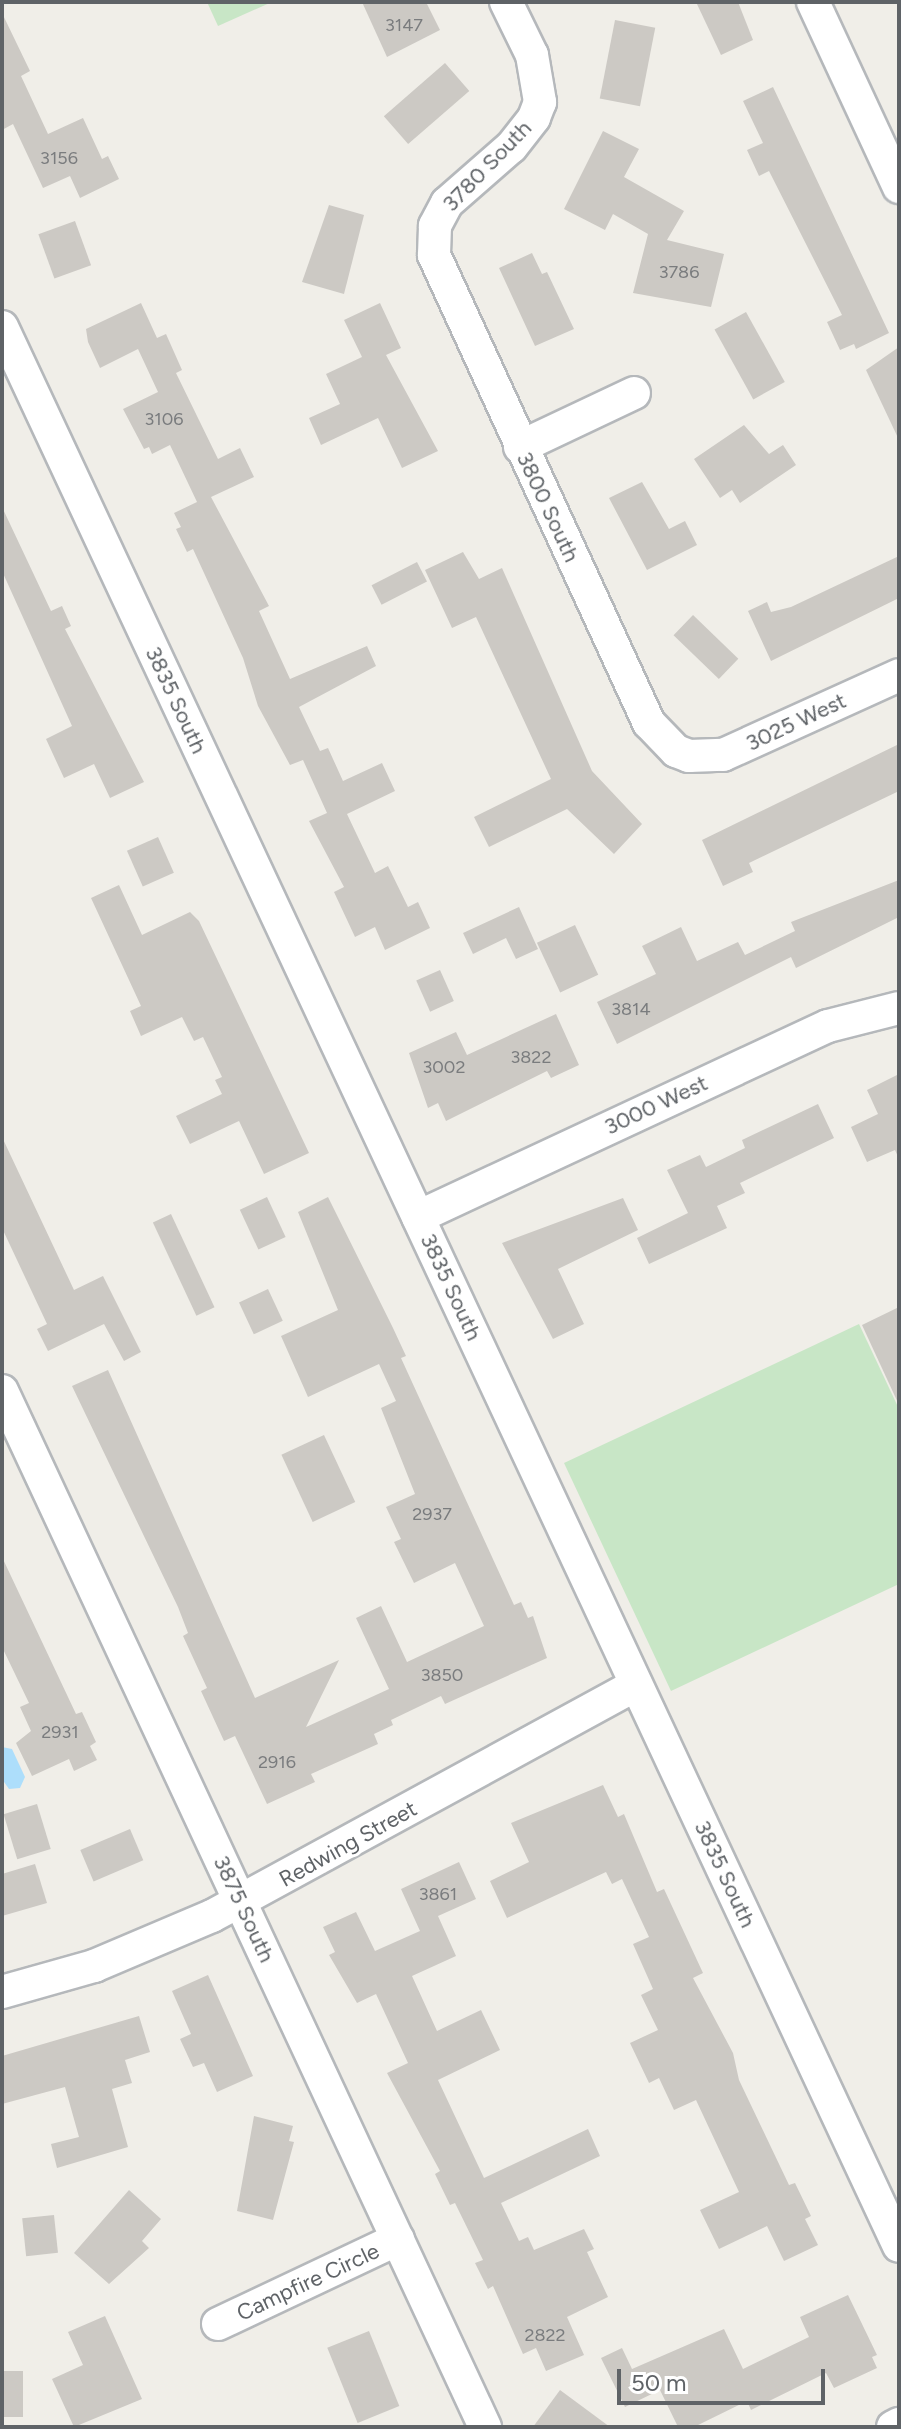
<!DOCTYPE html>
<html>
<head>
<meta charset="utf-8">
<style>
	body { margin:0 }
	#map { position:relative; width:901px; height:2429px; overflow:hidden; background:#f0eee8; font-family:Figtree,sans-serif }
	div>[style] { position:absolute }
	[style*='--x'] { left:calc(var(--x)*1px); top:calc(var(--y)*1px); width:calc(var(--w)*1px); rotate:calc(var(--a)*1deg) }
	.green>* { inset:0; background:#c8e6c6 }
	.water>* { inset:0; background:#addefb }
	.building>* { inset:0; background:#ccc9c4; transform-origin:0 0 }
	.roads { filter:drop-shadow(2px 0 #b5b8bb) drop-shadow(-2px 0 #b5b8bb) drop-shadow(0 2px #b5b8bb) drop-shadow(0 -2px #b5b8bb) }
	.street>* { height:32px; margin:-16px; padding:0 16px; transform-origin:16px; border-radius:16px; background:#fff }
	span { translate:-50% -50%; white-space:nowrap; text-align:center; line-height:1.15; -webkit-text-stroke:6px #fff; paint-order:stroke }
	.number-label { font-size:18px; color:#7a7c7e }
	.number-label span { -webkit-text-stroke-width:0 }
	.street-label { font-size:22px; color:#5f6367 }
	.frame { position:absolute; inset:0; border:4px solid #5f6367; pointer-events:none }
	.scale { position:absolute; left:617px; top:2369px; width:208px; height:36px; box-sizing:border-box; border:4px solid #5f6367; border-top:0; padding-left:10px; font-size:24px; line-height:28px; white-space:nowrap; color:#5f6367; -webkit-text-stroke:6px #fff; paint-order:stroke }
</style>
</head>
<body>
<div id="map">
	<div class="green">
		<i style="clip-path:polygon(207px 2px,272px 2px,218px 26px)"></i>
		<i style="clip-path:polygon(859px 1324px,899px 1409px,899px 1584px,671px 1691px,564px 1463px)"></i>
	</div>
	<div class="water">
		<i style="clip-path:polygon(2px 1747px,12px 1749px,25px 1777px,20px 1788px,9px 1789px,2px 1779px)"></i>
	</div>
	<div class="building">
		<i style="clip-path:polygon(362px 2px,426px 2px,440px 30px,387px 57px)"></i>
		<i style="clip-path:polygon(696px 2px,738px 2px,753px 40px,721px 55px)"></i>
		<i style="clip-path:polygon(2px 13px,30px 71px,21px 76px,48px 134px,83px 118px,102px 159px,108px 156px,119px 179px,80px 198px,70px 176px,43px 188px,13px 124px,2px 130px)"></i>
		<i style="left:615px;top:20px;width:41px;height:80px;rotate:11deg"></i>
		<i style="left:445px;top:63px;width:37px;height:81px;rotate:49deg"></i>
		<i style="clip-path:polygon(773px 87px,889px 333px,856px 349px,854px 344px,840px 350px,827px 322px,842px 315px,769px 171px,759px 176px,747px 150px,763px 143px,743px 101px)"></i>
		<i style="clip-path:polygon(603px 131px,639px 149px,624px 177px,684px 211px,667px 240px,724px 254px,711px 307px,633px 293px,648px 234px,613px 214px,605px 230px,564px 209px)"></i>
		<i style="clip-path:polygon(329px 205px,364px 215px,344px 294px,302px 282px)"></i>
		<i style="left:75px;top:221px;width:47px;height:39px;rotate:70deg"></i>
		<i style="clip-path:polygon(532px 253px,542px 274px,547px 272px,574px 329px,535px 346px,499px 268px)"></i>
		<i style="clip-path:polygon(141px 303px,157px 338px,166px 334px,182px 370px,176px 373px,218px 459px,240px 448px,254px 477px,211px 497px,269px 606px,259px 611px,290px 679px,367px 646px,376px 666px,299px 707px,320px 751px,328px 748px,343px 781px,382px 763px,395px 791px,347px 814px,375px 873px,388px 866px,408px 907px,418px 902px,430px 928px,385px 950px,375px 927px,355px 937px,334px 892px,344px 887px,309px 821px,327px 813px,303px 760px,290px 765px,258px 706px,243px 658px,193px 549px,187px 552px,176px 529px,181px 527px,174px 513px,197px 502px,170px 445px,152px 454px,149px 447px,144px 449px,123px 409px,158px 392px,138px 349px,100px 368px,88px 342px,86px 329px)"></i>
		<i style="clip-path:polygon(380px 303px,401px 348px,386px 355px,438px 451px,402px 468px,378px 418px,321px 445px,309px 418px,340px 404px,326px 374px,362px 357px,344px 320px)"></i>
		<i style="left:746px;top:312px;width:80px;height:36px;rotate:61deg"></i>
		<i style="clip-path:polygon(899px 347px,899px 440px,866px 370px)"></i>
		<i style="clip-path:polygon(744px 425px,769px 454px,783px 445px,796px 465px,740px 503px,732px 490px,720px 498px,694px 459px)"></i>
		<i style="clip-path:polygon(642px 482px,669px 529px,685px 521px,697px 545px,647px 570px,609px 498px)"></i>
		<i style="clip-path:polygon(2px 507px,51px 611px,62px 606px,71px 626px,65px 629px,144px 782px,110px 798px,94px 764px,64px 778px,46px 739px,72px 726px,2px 571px)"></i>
		<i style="clip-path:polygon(463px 552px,479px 579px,502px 568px,592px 771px,642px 824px,614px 854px,567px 809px,489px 847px,474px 817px,551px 779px,476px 617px,452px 628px,425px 570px)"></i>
		<i style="clip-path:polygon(899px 556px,899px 598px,771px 661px,748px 611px,767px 602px,771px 612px,791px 607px)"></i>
		<i style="left:417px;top:562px;width:22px;height:51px;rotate:63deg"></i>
		<i style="left:693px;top:615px;width:63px;height:28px;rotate:44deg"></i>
		<i style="clip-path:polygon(899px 744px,899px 791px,749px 863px,753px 872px,723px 886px,702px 840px)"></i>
		<i style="left:158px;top:837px;width:39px;height:34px;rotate:66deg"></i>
		<i style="clip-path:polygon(899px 880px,899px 917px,796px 968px,791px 957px,617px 1044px,597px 1002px,656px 974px,642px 946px,681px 927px,697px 961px,738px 942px,745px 955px,795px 931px,791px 922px)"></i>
		<i style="clip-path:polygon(119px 885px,142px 935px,190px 912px,199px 921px,309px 1153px,264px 1174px,239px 1121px,190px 1144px,176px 1116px,222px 1094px,215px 1080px,222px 1077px,203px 1037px,194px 1041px,182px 1017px,141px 1036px,130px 1011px,141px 1006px,91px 898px)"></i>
		<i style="clip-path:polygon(519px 907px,538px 949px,516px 959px,506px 938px,473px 954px,463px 933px)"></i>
		<i style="left:575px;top:925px;width:55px;height:42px;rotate:65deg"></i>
		<i style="left:440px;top:970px;width:34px;height:26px;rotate:66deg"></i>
		<i style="clip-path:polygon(556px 1014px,579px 1065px,551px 1078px,547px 1071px,446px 1121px,438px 1103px,428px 1108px,409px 1053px,456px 1032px,467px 1055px)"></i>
		<i style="clip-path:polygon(899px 1074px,899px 1159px,895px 1150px,867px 1162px,851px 1127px,878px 1114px,867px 1090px)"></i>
		<i style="clip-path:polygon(818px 1104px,834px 1138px,740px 1183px,745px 1193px,717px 1206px,727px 1228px,649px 1264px,637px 1238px,688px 1213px,667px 1170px,700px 1155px,706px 1167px,745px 1148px,742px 1140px)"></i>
		<i style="clip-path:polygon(2px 1137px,74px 1290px,103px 1276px,141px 1352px,124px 1361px,104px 1324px,48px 1351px,37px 1329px,47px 1324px,2px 1228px)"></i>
		<i style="left:267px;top:1197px;width:44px;height:30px;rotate:65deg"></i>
		<i style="clip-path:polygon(328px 1197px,393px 1328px,406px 1356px,401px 1358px,514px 1605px,521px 1602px,528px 1618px,533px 1616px,547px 1658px,445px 1704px,441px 1696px,391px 1720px,393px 1725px,374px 1734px,378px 1744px,311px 1774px,315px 1782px,267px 1804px,235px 1736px,224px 1741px,201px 1691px,207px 1688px,183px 1636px,188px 1633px,178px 1607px,72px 1386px,108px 1370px,255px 1698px,339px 1660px,306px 1727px,389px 1689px,356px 1618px,381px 1606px,407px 1662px,484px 1626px,455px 1563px,414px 1583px,394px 1542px,401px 1539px,386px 1507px,415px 1494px,381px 1408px,396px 1401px,379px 1364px,308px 1397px,281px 1336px,338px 1310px,298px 1212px)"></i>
		<i style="clip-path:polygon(623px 1198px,638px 1230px,558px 1269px,584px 1324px,553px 1339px,502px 1243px)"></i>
		<i style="left:171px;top:1214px;width:103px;height:20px;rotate:65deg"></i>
		<i style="left:268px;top:1289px;width:35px;height:32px;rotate:65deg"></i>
		<i style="clip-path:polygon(899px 1307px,899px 1405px,862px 1325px)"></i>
		<i style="left:324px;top:1435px;width:74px;height:47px;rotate:65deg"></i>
		<i style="clip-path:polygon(2px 1557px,76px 1714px,82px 1712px,96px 1742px,90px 1746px,97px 1760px,74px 1771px,69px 1759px,32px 1776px,16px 1743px,31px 1731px,20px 1707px,29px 1703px,2px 1647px)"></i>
		<i style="clip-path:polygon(603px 1785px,618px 1817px,624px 1814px,657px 1892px,664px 1889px,703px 1973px,693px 1978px,733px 2053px,739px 2080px,789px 2185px,795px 2183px,811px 2216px,805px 2219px,818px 2245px,784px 2261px,767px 2226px,719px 2249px,700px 2210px,739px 2192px,696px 2100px,674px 2110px,659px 2078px,649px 2083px,630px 2043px,658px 2030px,641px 1995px,653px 1989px,633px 1944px,649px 1937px,622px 1879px,612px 1884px,606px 1872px,507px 1918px,490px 1881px,529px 1862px,511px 1823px)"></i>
		<i style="left:37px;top:1804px;width:47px;height:35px;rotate:73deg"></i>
		<i style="left:130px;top:1829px;width:34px;height:54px;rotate:67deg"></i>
		<i style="clip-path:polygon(459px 1862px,476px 1899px,438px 1916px,456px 1956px,412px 1976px,437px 2031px,481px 2010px,500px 2050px,438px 2080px,484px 2178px,588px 2129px,600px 2156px,501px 2203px,519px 2241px,528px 2237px,534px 2250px,584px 2229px,594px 2249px,587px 2252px,608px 2297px,567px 2317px,584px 2355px,546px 2371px,536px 2348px,523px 2354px,493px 2286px,488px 2289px,475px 2263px,483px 2260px,455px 2203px,450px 2205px,435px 2174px,440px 2171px,387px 2073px,408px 2063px,376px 1994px,357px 2003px,329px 1955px,335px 1952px,323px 1927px,356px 1912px,375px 1951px,420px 1931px,401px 1889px)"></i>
		<i style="clip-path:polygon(35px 1864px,47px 1903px,2px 1916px,2px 1874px)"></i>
		<i style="clip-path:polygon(208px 1975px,253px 2076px,217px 2092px,204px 2063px,193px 2067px,180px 2039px,191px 2034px,172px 1991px)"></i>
		<i style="clip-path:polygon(139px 2016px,150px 2052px,125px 2060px,132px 2083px,112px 2089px,128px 2147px,57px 2168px,51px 2144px,79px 2137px,65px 2087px,2px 2104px,2px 2056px)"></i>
		<i style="clip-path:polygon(254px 2116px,293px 2126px,289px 2141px,294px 2142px,273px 2220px,237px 2211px)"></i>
		<i style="clip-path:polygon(129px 2190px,161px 2219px,142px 2241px,149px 2248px,109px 2284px,74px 2253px)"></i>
		<i style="left:54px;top:2215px;width:38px;height:32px;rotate:84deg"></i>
		<i style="clip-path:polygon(848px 2295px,877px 2355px,872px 2357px,877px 2368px,834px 2388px,826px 2373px,751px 2410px,747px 2401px,694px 2427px,678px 2427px,660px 2390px,625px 2407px,601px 2358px,622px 2348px,632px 2369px,724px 2329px,743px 2369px,809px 2337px,800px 2317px)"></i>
		<i style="clip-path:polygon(105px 2316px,142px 2399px,74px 2427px,52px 2379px,83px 2365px,68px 2332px)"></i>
		<i style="left:369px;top:2331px;width:81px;height:45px;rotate:68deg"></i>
		<i style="left:2px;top:2371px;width:21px;height:46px"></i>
		<i style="clip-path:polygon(560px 2390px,610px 2427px,533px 2427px)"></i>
	</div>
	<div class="roads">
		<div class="street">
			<i style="--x:506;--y:2;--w:59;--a:63.9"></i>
			<i style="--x:532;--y:55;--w:48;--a:80.3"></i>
			<i style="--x:540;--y:102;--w:17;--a:111"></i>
			<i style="--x:534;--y:118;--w:37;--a:128"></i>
			<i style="--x:511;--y:147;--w:85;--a:138.8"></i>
			<i style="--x:447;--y:203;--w:26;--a:118"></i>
			<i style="--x:435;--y:226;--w:29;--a:92"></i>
			<i style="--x:434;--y:255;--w:515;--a:65.33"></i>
			<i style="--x:649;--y:723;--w:39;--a:46"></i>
			<i style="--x:676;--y:751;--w:14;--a:21"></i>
			<i style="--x:689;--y:756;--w:34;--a:-2"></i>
			<i style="--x:723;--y:755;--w:193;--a:-24.4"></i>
			<i style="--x:813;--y:2;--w:204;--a:65.1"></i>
			<i style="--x:2;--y:327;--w:2118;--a:64.95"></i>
			<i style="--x:520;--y:447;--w:126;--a:-25.3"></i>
			<i style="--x:418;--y:1217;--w:452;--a:-25"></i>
			<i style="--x:828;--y:1026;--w:73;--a:-14.2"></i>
			<i style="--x:2;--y:1391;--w:1143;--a:65"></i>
			<i style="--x:2;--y:1992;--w:96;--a:-15.8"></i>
			<i style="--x:94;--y:1966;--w:128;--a:-23"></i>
			<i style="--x:212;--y:1916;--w:483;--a:-28.6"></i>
			<i style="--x:218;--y:2324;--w:199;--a:-25.3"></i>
			<i style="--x:893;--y:2427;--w:7;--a:-27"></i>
		</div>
	</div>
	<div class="number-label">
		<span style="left:404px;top:25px">3147</span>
		<span style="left:59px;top:158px">3156</span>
		<span style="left:679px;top:272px">3786</span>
		<span style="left:164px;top:419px">3106</span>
		<span style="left:631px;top:1009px">3814</span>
		<span style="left:531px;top:1057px">3822</span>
		<span style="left:444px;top:1067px">3002</span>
		<span style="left:432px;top:1514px">2937</span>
		<span style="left:442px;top:1675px">3850</span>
		<span style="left:60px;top:1732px">2931</span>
		<span style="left:277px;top:1762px">2916</span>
		<span style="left:438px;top:1894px">3861</span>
		<span style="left:545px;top:2335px">2822</span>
	</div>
	<div class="street-label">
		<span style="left:487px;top:166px;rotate:-46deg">3780 South</span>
		<span style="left:548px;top:507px;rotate:65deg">3800 South</span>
		<span style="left:176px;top:700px;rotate:65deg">3835 South</span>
		<span style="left:796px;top:722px;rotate:-25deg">3025 West</span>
		<span style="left:656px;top:1105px;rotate:-25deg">3000 West</span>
		<span style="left:451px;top:1287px;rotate:65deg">3835 South</span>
		<span style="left:348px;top:1844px;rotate:-29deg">Redwing Street</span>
		<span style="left:725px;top:1874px;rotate:65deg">3835 South</span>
		<span style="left:244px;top:1909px;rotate:65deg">3875 South</span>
		<span style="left:308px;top:2282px;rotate:-25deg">Campfire Circle</span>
	</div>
	<div class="frame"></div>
	<div class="scale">50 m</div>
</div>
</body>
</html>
